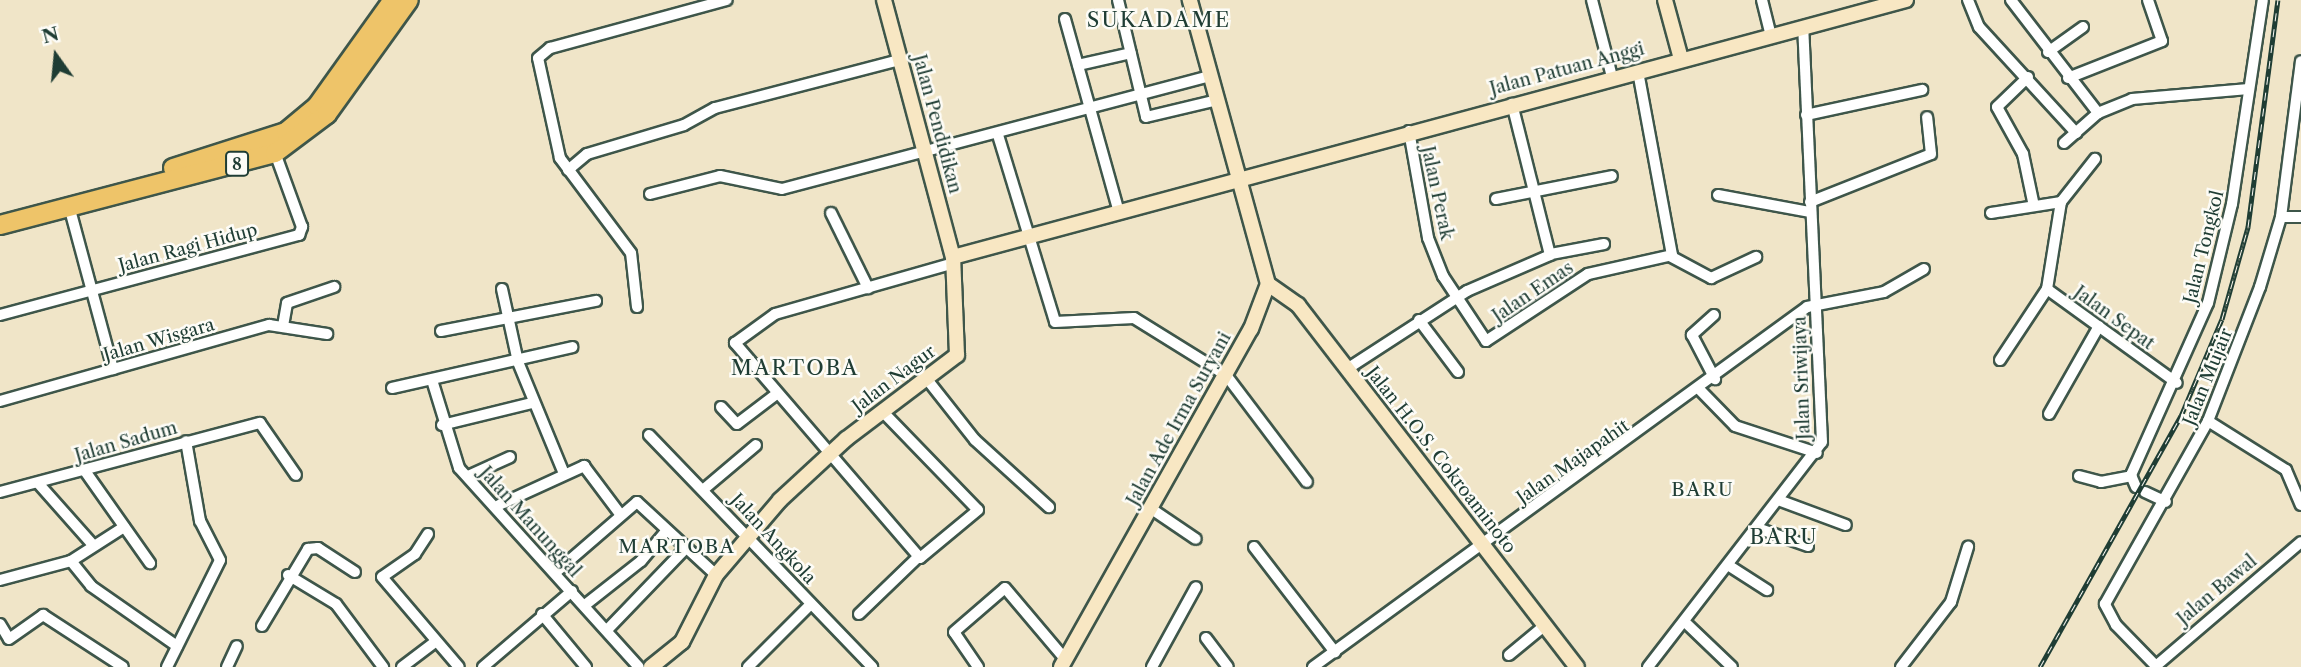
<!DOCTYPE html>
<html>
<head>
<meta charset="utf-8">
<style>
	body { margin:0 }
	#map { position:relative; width:2301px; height:667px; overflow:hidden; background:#f0e5c8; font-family:"Libre Caslon Text",serif }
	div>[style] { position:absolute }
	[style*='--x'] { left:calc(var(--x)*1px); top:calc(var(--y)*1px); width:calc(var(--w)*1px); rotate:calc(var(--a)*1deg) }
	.roads { filter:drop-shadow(2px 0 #3e564a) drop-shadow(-2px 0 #3e564a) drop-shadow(0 2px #3e564a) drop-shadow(0 -2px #3e564a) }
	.street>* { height:10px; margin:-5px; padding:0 5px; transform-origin:5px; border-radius:5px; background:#fff }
	.secondary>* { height:14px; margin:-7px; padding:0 7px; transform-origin:7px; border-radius:7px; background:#f8e7c3 }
	.highway>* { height:18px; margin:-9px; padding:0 9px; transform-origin:9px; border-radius:9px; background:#eec469 }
	.rail>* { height:5px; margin-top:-2.5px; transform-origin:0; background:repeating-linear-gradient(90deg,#fdfcf7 0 8px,#1f3d34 0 16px); box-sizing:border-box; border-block:2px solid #1f3d34 }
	span { translate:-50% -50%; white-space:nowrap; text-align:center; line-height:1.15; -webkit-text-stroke:5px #fdfcf7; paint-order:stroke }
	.shield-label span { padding:2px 5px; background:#fdfcf7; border:2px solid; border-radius:5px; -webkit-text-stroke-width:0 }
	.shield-label { font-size:16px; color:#1f3d34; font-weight:700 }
	.street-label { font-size:18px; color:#1f3d34 }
	.neighbourhood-label { font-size:19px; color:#1f3d34; letter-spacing:2px }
	.quarter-label { font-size:21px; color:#1f3d34; letter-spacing:2px }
	.north { position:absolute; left:21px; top:21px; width:70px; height:70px; -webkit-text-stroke:5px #fdfcf7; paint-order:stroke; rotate:345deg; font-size:19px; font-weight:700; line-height:28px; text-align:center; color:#1f3d34 }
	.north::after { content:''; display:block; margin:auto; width:24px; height:32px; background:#1f3d34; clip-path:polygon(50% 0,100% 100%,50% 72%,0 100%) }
</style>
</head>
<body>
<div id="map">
	<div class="roads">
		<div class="street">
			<i style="--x:1118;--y:0;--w:120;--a:76.5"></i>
			<i style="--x:1146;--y:117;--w:74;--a:-13.3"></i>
			<i style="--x:1592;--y:0;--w:80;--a:75.4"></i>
			<i style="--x:1762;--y:0;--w:36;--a:76"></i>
			<i style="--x:1968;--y:0;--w:29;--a:68"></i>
			<i style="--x:1979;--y:27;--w:144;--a:47.5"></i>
			<i style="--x:2011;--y:0;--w:143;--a:52.4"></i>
			<i style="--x:1065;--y:19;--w:200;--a:74.4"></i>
			<i style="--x:2048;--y:52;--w:43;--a:-35.5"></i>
			<i style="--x:1078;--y:65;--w:54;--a:-12.8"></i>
			<i style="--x:2028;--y:77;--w:43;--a:135.9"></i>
			<i style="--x:1997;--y:107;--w:54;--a:61"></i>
			<i style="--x:2023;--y:154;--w:53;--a:78.1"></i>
			<i style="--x:2068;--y:78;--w:101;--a:-21.5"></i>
			<i style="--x:2162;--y:41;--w:43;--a:-108.9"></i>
			<i style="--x:1806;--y:115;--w:119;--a:-12.2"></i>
			<i style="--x:1409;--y:131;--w:109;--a:79.9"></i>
			<i style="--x:1428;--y:238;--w:41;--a:68.5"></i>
			<i style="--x:1443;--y:276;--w:78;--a:56.5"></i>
			<i style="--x:1486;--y:341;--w:122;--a:-33.3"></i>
			<i style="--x:1588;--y:274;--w:86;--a:-12.7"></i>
			<i style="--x:1672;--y:255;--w:187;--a:-100.5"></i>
			<i style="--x:998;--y:135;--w:195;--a:73"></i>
			<i style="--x:1055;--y:322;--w:79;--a:-2.9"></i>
			<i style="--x:1134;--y:318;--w:108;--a:31.8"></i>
			<i style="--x:1226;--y:375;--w:134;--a:52.9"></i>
			<i style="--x:2064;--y:143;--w:45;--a:-41.4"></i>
			<i style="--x:2098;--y:113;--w:37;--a:-22"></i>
			<i style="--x:2132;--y:99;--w:117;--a:-4.9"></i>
			<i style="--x:568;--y:170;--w:25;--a:-40"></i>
			<i style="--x:587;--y:154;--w:101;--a:-16.6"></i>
			<i style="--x:684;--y:125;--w:35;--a:-29"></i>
			<i style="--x:715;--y:108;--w:190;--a:-14.6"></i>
			<i style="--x:650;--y:194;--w:72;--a:-14.4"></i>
			<i style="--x:720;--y:176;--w:63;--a:11.8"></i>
			<i style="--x:782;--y:189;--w:444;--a:-14.8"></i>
			<i style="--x:1718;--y:195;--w:94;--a:10.5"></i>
			<i style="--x:1496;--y:199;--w:118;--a:-11.2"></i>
			<i style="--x:1810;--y:202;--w:130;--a:-21.6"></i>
			<i style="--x:1931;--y:154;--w:37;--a:-96"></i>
			<i style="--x:69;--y:206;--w:169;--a:74.9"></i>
			<i style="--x:831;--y:213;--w:84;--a:63.7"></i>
			<i style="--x:1991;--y:213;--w:71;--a:-8.9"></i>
			<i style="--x:2281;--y:217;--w:20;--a:0"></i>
			<i style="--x:1551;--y:254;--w:54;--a:-10.7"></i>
			<i style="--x:1670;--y:256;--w:47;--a:28.2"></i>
			<i style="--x:1711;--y:278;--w:50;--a:-25"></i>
			<i style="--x:502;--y:289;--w:75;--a:77.6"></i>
			<i style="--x:518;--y:362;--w:118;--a:67.6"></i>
			<i style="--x:2047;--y:289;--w:160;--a:35.9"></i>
			<i style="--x:637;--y:307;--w:54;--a:-96.3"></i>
			<i style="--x:631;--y:253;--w:119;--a:-126.8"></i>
			<i style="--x:560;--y:158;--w:102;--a:-102.4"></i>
			<i style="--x:538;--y:58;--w:16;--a:-40"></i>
			<i style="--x:550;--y:48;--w:183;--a:-15.2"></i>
			<i style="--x:0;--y:315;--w:310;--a:-15"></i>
			<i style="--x:299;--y:235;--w:9;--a:-69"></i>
			<i style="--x:302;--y:227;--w:79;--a:-110"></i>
			<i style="--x:1714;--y:315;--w:30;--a:138"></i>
			<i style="--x:1692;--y:335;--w:50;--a:62.4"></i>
			<i style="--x:1419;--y:320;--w:65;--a:53.1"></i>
			<i style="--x:283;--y:326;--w:23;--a:-80"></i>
			<i style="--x:287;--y:303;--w:50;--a:-18.8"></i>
			<i style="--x:441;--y:331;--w:158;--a:-11"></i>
			<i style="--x:2000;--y:360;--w:85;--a:-56.5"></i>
			<i style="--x:2047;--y:289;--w:88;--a:-80.9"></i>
			<i style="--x:2061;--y:202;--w:55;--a:-51.7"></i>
			<i style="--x:1347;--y:369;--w:143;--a:-33"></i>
			<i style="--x:1467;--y:291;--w:90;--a:-23.4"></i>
			<i style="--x:1550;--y:255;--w:156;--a:-104.1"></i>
			<i style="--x:926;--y:378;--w:79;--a:51.7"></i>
			<i style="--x:975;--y:440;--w:100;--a:42.2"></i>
			<i style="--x:432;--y:380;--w:92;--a:72.9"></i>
			<i style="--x:459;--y:468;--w:268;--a:47.9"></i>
			<i style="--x:392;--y:388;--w:185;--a:-12.8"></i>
			<i style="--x:1700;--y:390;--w:50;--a:45.8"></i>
			<i style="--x:1735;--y:426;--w:86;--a:18.2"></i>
			<i style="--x:0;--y:401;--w:280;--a:-15.8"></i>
			<i style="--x:269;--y:325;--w:59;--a:8.8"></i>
			<i style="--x:721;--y:407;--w:23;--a:47"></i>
			<i style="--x:737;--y:424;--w:48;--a:-37.3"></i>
			<i style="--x:883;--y:412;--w:136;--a:45.9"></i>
			<i style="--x:978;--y:510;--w:75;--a:140.4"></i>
			<i style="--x:920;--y:558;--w:284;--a:-130.7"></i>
			<i style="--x:735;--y:343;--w:49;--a:-35.9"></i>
			<i style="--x:775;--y:314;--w:183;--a:-15.9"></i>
			<i style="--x:2049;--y:414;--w:101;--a:-60.4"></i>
			<i style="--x:2208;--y:421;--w:92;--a:32.1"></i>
			<i style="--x:2286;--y:470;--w:38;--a:67"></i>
			<i style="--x:442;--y:425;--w:93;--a:-13.7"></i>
			<i style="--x:649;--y:435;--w:322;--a:46.1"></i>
			<i style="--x:85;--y:471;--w:113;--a:54.8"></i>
			<i style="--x:468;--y:476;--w:46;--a:-24.3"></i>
			<i style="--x:2079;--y:476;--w:23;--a:15"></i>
			<i style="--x:2101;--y:482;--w:31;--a:-11"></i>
			<i style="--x:38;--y:483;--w:84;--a:48.4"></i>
			<i style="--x:2136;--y:487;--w:13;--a:-113"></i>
			<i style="--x:2131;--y:475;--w:188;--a:-65.9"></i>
			<i style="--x:2208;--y:303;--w:102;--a:-76.4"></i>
			<i style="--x:2232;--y:204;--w:206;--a:-81.4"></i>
			<i style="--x:704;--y:489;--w:68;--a:-40.2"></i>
			<i style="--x:0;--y:492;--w:269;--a:-14.9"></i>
			<i style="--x:260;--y:423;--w:63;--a:55.3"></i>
			<i style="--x:2145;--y:492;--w:23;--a:25"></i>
			<i style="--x:1781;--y:501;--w:69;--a:20.3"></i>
			<i style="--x:499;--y:505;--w:94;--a:-24.6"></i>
			<i style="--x:584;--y:466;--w:60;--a:53.1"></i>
			<i style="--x:1150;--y:508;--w:55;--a:34"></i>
			<i style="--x:1760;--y:529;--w:51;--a:19.5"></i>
			<i style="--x:428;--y:534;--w:24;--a:123"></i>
			<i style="--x:415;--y:554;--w:40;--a:145.1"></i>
			<i style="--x:382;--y:577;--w:118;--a:49.5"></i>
			<i style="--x:1254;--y:547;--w:133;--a:52.4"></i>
			<i style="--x:71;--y:561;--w:32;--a:51"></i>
			<i style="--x:91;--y:586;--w:105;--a:34.9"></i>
			<i style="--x:1731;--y:567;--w:43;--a:32.6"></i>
			<i style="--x:556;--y:572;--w:107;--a:-40.8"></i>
			<i style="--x:637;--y:502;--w:108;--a:42.7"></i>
			<i style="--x:288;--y:575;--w:56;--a:31.1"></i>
			<i style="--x:336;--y:604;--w:79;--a:53.3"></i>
			<i style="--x:0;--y:580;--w:73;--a:-15"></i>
			<i style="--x:71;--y:561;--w:63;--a:-32.7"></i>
			<i style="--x:585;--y:605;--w:71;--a:-38.2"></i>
			<i style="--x:641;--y:561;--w:39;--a:-50"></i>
			<i style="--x:542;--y:614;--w:69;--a:50.3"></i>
			<i style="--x:859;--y:614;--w:82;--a:-44"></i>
			<i style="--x:0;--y:624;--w:17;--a:59"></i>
			<i style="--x:9;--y:639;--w:42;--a:-35.2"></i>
			<i style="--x:43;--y:615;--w:95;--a:33"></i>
			<i style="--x:1687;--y:624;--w:62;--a:43.7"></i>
			<i style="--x:262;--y:626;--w:90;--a:-59.1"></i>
			<i style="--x:308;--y:549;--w:10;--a:-6"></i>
			<i style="--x:318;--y:548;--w:44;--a:33"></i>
			<i style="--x:607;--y:630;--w:111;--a:-46.1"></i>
			<i style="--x:1206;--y:638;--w:36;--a:53"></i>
			<i style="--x:1509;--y:655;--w:45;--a:-39.6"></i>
			<i style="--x:2157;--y:665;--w:189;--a:-40.5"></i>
			<i style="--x:167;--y:667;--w:119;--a:-63.6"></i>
			<i style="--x:220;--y:560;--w:44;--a:-117.1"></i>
			<i style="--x:200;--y:521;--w:81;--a:-99.9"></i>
			<i style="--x:227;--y:667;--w:23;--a:-65"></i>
			<i style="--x:402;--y:667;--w:41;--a:-37.1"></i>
			<i style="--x:483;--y:667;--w:117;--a:-40.5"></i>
			<i style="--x:748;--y:667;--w:89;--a:-45"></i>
			<i style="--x:978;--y:667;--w:42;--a:-124.4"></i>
			<i style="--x:954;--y:632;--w:67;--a:-40.8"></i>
			<i style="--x:1005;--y:588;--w:93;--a:49.8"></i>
			<i style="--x:1152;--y:667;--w:91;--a:-61.2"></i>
			<i style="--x:1313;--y:667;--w:611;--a:-36.08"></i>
			<i style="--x:1807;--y:307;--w:78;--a:-11"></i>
			<i style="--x:1884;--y:292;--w:46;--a:-29.9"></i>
			<i style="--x:1648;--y:667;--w:284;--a:-52.3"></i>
			<i style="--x:1822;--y:442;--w:415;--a:-92.6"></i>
			<i style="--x:1901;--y:667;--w:82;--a:-52.4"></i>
			<i style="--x:1951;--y:602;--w:58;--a:-72.8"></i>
			<i style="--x:2157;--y:667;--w:59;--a:-134.3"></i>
			<i style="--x:2116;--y:625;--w:24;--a:-118"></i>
			<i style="--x:2105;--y:604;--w:210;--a:-60.6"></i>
			<i style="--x:2208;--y:421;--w:144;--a:-68.8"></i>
			<i style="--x:2260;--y:287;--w:73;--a:-73.3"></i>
			<i style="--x:2281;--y:217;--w:157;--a:-82.7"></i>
		</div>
		<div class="secondary">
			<i style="--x:884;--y:0;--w:266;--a:75"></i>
			<i style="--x:1665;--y:0;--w:61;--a:74.8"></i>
			<i style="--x:1268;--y:284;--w:37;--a:35"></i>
			<i style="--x:1298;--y:305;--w:457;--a:52.4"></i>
			<i style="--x:651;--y:667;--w:40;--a:-39"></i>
			<i style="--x:682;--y:642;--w:75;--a:-63.1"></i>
			<i style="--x:716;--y:575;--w:99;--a:-49.5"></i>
			<i style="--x:780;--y:500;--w:90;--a:-42.7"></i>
			<i style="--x:846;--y:439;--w:139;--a:-37.1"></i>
			<i style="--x:957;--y:355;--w:98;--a:-92.3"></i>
			<i style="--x:953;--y:257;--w:987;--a:-15.09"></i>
			<i style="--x:1061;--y:667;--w:388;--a:-60.7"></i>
			<i style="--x:1251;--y:329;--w:48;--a:-69.3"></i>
			<i style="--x:1268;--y:284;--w:295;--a:-105.4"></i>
		</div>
		<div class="highway">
			<i style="--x:173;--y:168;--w:119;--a:-17.7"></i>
			<i style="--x:286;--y:132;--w:40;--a:-40"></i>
			<i style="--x:317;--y:106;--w:130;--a:-54.4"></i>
			<i style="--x:0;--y:225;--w:284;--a:-14.7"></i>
			<i style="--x:275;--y:153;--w:65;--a:-36.9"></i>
			<i style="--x:327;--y:114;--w:140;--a:-54.3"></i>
		</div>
	</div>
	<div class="rail">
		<i style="--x:2040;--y:667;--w:288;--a:-60.7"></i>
		<i style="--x:2181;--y:416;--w:105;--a:-67.1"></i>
		<i style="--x:2222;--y:319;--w:96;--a:-74.2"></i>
		<i style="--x:2248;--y:227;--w:229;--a:-82.5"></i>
	</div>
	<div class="shield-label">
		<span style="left:237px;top:164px">8</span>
	</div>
	<div class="street-label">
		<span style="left:1567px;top:69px;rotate:-15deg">Jalan Patuan Anggi</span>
		<span style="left:937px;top:124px;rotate:75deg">Jalan Pendidikan</span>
		<span style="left:1437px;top:193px;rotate:78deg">Jalan Perak</span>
		<span style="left:2204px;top:247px;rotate:-76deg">Jalan Tongkol</span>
		<span style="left:188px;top:248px;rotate:-15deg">Jalan Ragi Hidup</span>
		<span style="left:1533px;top:292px;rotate:-34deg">Jalan Emas</span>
		<span style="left:2114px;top:318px;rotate:36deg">Jalan Sepat</span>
		<span style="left:159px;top:340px;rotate:-16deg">Jalan Wisgara</span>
		<span style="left:2208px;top:377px;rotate:-68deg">Jalan Mujair</span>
		<span style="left:1802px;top:378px;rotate:-92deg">Jalan Sriwijaya</span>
		<span style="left:894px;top:379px;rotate:-37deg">Jalan Nagur</span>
		<span style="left:1179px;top:419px;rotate:-61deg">Jalan Ade Irma Suryani</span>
		<span style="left:126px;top:442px;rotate:-16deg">Jalan Sadum</span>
		<span style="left:1441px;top:460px;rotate:52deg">Jalan H.O.S. Cokroaminoto</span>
		<span style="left:1573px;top:462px;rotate:-35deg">Jalan Majapahit</span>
		<span style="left:530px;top:522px;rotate:48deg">Jalan Manunggal</span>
		<span style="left:773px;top:539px;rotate:47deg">Jalan Angkola</span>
		<span style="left:2217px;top:590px;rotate:-40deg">Jalan Bawal</span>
	</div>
	<div class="neighbourhood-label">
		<span style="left:1703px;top:490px">BARU</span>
		<span style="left:677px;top:547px">MARTOBA</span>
	</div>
	<div class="quarter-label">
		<span style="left:1159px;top:20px">SUKADAME</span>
		<span style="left:795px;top:368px">MARTOBA</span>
		<span style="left:1784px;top:537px">BARU</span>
	</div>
	<div class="north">N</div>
</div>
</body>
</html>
